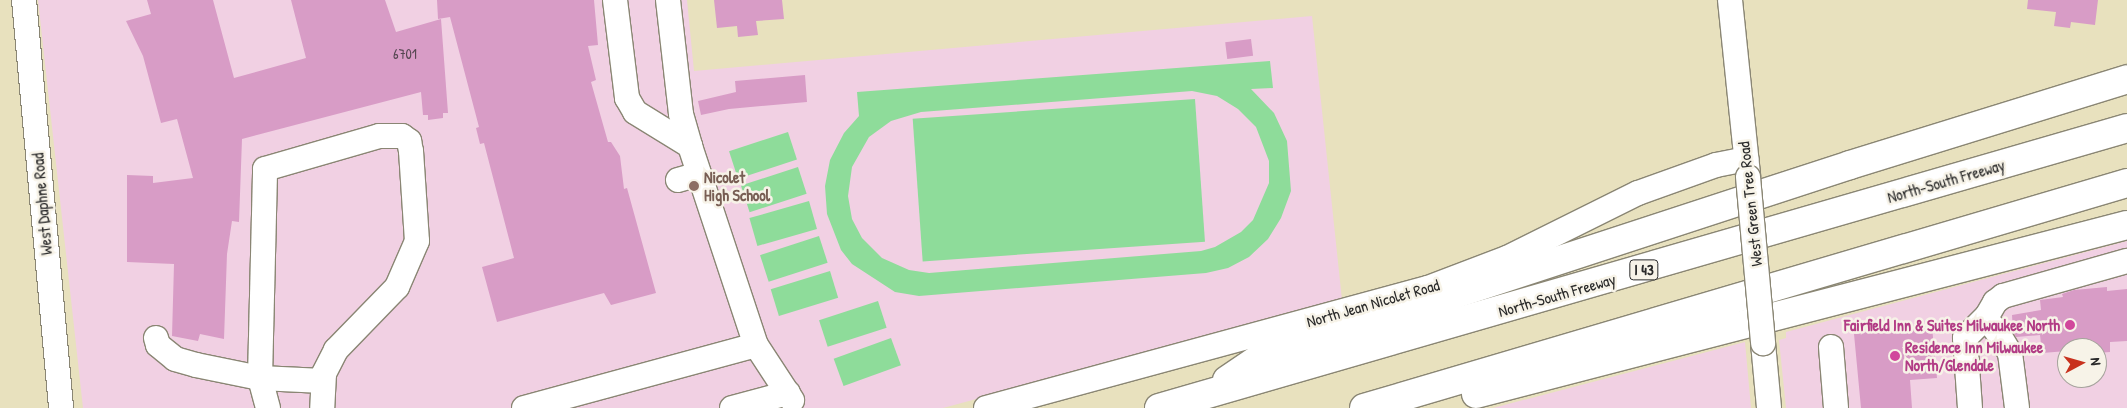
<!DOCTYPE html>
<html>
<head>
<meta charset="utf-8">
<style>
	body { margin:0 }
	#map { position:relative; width:2127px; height:408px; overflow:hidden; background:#e8e1be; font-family:"Patrick Hand",sans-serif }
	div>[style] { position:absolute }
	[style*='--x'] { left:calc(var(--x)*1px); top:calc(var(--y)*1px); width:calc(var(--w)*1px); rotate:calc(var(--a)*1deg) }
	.built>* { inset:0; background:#f1d0e3 }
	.green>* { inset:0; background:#8edc9a; transform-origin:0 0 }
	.building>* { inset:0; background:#d89cc6; transform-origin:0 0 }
	.roads { filter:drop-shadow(1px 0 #8a8674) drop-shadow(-1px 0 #8a8674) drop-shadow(0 1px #8a8674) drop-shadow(0 -1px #8a8674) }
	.minor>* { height:24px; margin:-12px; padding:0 12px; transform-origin:12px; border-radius:12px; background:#fff }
	.highway>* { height:28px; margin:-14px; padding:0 14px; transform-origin:14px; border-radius:14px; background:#fff }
	.bridges { filter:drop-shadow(1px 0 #8a8674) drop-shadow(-1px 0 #8a8674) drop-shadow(0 1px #8a8674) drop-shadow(0 -1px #8a8674) }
	.minor-bridge>* { height:24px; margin:-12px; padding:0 12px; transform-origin:12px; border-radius:12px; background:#fff }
	.dots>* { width:14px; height:14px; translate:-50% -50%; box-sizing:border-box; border:2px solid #f7f3e8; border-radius:50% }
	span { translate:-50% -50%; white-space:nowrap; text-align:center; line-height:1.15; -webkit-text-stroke:5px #f7f3e8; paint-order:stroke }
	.number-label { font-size:14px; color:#564752 }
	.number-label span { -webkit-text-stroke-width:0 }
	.shield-label span { padding:1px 4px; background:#f7f3e8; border:1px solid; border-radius:4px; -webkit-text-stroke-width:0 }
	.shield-label { font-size:15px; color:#2b2b2b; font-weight:700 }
	.education-label { font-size:16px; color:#785e54; font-weight:700 }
	.left { translate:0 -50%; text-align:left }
	.street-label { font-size:16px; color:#2b2b2b }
	.hotel-label { font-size:16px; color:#b23c85; font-weight:700 }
	.right { translate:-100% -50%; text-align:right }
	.north { position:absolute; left:2057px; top:338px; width:50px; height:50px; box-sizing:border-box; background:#f7f3e8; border:1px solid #a5a39c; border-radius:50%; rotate:84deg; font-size:14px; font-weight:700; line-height:20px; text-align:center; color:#2b2b2b }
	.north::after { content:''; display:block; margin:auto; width:18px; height:22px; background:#c8321e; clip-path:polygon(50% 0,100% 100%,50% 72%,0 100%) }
</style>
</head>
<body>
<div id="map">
	<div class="built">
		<i style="clip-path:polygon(38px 0,687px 0,694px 71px,1312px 16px,1342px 300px,943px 408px,83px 408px)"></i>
		<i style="clip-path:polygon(evenodd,2127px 241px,2127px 408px,1786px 408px,1779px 340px,1786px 338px,1786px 332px,2127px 241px,2067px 348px,2097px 348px,2097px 378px,2067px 378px,2067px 348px)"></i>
		<i style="clip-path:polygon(1745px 342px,1751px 408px,1493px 408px)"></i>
	</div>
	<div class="green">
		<i style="clip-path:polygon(evenodd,1270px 61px,1273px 88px,1251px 89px,1274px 113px,1287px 141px,1291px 191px,1281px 218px,1268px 239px,1249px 257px,1228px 268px,1206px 273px,919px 296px,895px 292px,852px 264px,841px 250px,827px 214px,825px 186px,830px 160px,844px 133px,859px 116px,857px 92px,1270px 61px,1192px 91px,1217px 96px,1238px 109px,1256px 127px,1269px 161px,1269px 183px,1253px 220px,1241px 232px,1215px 247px,1201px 251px,929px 273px,909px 270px,882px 258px,862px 238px,852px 219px,848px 196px,852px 167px,869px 137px,891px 121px,921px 112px,1192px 91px)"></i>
		<i style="left:1195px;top:99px;width:143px;height:283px;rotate:86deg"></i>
		<i style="left:788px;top:132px;width:29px;height:62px;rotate:72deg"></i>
		<i style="left:798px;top:167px;width:28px;height:60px;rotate:72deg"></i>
		<i style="left:809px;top:201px;width:29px;height:62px;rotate:74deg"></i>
		<i style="left:819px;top:236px;width:28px;height:62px;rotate:72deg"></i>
		<i style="left:830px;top:271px;width:28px;height:62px;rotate:73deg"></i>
		<i style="left:878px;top:301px;width:28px;height:62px;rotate:72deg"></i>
		<i style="left:891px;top:338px;width:29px;height:61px;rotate:70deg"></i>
	</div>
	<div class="building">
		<i style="clip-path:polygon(147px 0,213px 0,234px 78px,306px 58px,291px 0,385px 0,396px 32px,441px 19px,448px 113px,443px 113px,443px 118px,428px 120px,428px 115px,423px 115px,421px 92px,242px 139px,239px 222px,232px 221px,227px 254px,224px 339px,200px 334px,198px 341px,172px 336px,174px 264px,127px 262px,127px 175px,153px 176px,153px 183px,193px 178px,177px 119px,161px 123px,143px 56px,126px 21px,151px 14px)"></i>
		<i style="clip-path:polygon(437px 0,594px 0,598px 45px,588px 46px,596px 80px,591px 82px,608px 142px,611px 142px,620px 156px,624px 189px,627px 188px,656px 293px,611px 305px,604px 293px,497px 322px,482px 267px,514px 258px,484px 143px,480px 144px,476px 128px,479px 127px,450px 17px,438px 19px)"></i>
		<i style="clip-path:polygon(714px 0,782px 0,784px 19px,756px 21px,758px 35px,738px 37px,737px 26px,717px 28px)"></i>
		<i style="clip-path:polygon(2028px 0,2098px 0,2095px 25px,2071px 22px,2070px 28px,2054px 26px,2056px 12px,2027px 9px)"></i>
		<i style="left:1251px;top:39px;width:17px;height:26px;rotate:83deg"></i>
		<i style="clip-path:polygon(805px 75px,807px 102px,729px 109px,701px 115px,698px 101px,736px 92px,735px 81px)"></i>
		<i style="clip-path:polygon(2107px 287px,2107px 291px,2127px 289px,2127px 341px,2110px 342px,2110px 352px,2097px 353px,2097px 348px,2067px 348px,2067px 351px,2042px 353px,2040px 335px,2016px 337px,2013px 332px,2012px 315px,2041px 310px,2040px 300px,2063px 297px,2062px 294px,2074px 290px)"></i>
		<i style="clip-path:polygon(1916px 325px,1916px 329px,1932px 327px,1937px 378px,1910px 380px,1912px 408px,1861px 408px,1854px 334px)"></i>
	</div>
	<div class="roads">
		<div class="minor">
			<i style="--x:24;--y:0;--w:410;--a:84.8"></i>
			<i style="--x:615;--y:0;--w:99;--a:83"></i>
			<i style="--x:627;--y:98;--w:16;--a:60"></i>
			<i style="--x:635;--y:112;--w:65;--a:31.7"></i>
			<i style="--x:668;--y:0;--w:115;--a:83.5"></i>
			<i style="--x:681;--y:114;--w:33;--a:74"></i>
			<i style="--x:690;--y:146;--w:210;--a:71.7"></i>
			<i style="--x:756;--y:345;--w:66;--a:56.8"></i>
			<i style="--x:1730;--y:0;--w:176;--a:84.1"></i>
			<i style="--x:678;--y:180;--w:22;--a:-16"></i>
			<i style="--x:1985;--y:319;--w:16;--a:45"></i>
			<i style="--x:1996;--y:330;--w:27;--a:59"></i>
			<i style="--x:2010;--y:353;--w:55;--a:82.7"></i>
			<i style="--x:156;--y:338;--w:7;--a:74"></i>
			<i style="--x:158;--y:345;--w:22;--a:39"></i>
			<i style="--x:175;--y:359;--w:22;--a:16"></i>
			<i style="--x:196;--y:365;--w:65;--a:11.5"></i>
			<i style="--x:260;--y:378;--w:63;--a:2.7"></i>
			<i style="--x:1763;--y:343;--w:65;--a:84.7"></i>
			<i style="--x:1831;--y:347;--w:61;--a:85.3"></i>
			<i style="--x:268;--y:408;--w:31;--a:-105"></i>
			<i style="--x:260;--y:378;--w:209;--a:-88.6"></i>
			<i style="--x:265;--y:169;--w:119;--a:-16.1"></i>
			<i style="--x:379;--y:136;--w:23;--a:0"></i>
			<i style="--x:402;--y:136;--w:9;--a:36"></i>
			<i style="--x:409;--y:141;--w:10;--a:79"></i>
			<i style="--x:411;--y:151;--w:90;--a:86.2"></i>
			<i style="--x:417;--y:241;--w:50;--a:113.5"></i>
			<i style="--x:397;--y:287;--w:88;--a:134.1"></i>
			<i style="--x:336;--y:350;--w:27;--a:117"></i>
			<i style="--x:324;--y:374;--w:34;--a:93"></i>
			<i style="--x:524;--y:408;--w:240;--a:-15.2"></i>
			<i style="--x:732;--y:408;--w:58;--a:-15"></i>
			<i style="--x:986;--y:408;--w:458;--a:-15.2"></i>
			<i style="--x:1428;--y:288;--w:85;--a:-20.8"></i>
			<i style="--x:1507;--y:258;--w:146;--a:-26.4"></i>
			<i style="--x:1638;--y:193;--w:83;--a:-19.7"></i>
			<i style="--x:1716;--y:165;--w:31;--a:-11"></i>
			<i style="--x:1970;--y:408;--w:70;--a:-94.1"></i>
			<i style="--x:1965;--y:338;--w:31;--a:-45"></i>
			<i style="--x:1987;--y:316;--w:16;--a:-60"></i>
			<i style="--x:1995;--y:302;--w:10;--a:-37"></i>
			<i style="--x:2003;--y:296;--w:129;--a:-15.8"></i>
		</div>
		<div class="highway">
			<i style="--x:1227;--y:380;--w:40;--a:-34"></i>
			<i style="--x:1260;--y:358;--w:621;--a:-18.11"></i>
			<i style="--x:1850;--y:165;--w:290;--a:-17.2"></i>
			<i style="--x:1476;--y:394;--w:673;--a:-14.55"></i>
			<i style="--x:1159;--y:408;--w:1008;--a:-16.13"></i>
			<i style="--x:1364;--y:408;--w:795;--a:-16.43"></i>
		</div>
	</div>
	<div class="bridges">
		<div class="minor-bridge">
			<i style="--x:1748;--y:177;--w:167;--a:84.8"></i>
		</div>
	</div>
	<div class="dots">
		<i style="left:694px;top:186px;background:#8d6e63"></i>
		<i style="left:2070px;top:325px;background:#d1479c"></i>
		<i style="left:1895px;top:356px;background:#d1479c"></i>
	</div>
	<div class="number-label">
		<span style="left:405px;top:54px">6701</span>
	</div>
	<div class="shield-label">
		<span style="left:1644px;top:270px">I 43</span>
	</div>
	<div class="education-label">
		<span class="left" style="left:704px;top:186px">Nicolet<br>High School</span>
	</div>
	<div class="street-label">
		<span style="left:1946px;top:181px;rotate:-16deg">North-South Freeway</span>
		<span style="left:42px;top:204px;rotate:-95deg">West Daphne Road</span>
		<span style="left:1750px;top:204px;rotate:-96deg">West Green Tree Road</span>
		<span style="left:1557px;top:295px;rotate:-16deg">North-South Freeway</span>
		<span style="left:1373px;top:303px;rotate:-16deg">North Jean Nicolet Road</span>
	</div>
	<div class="hotel-label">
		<span class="right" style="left:2060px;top:325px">Fairfield Inn &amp; Suites Milwaukee North</span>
		<span class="left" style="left:1905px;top:356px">Residence Inn Milwaukee<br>North/Glendale</span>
	</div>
	<div class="north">N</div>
</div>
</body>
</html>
